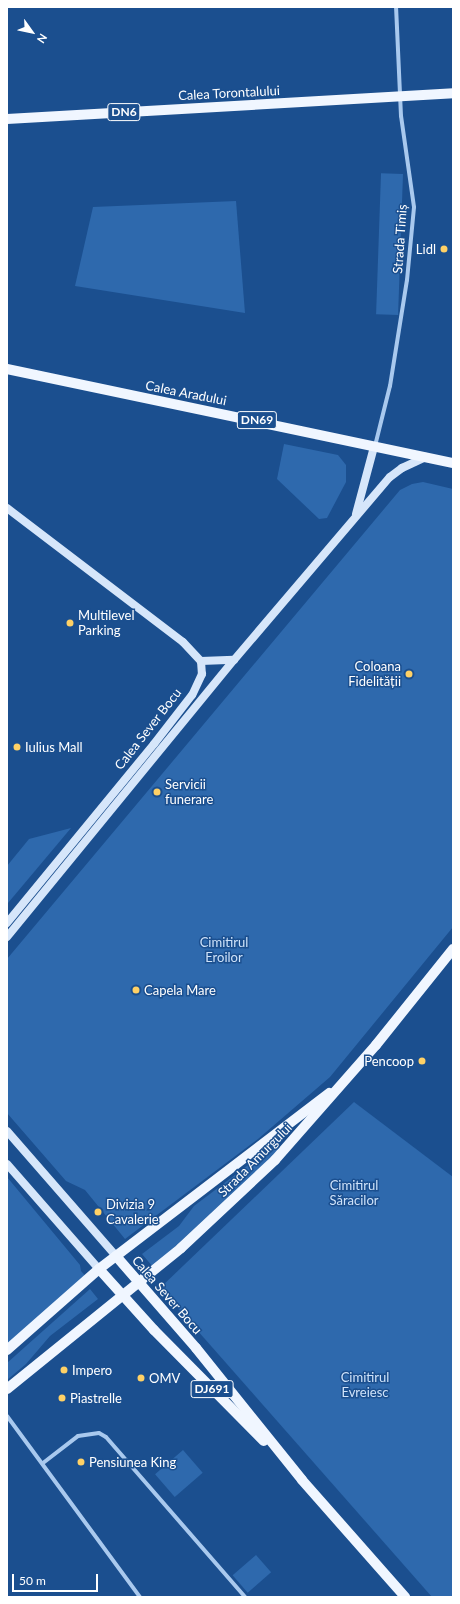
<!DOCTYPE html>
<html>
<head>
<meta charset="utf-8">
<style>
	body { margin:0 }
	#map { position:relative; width:460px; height:1604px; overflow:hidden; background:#1b4f8f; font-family:Lato,sans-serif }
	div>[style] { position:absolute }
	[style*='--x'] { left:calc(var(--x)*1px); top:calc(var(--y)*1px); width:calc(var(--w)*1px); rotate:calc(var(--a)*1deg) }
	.green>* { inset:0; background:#2e69ad; transform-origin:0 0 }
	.minor>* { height:4px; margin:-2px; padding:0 2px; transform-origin:2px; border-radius:2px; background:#a9c9ee }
	.secondary>* { height:8px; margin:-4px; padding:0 4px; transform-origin:4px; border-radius:4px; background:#d6e6fa }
	.primary>* { height:10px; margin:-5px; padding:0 5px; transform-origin:5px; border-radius:5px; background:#f0f6ff }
	.dots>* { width:11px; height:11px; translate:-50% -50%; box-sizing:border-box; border:2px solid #1b4f8f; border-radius:50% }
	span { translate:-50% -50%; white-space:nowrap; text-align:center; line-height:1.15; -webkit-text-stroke:3px #1b4f8f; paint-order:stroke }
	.shield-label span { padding:1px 3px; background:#1b4f8f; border:1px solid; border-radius:3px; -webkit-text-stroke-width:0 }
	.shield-label { font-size:12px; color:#fff; font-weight:700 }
	.street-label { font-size:13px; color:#fff }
	.poi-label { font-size:13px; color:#fff }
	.right { translate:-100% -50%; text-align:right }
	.left { translate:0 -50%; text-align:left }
	.park-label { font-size:13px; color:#cfe3fa }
	.frame { position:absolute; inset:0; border:8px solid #fff; pointer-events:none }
	.north { position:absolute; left:12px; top:12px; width:40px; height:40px; -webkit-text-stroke:3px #1b4f8f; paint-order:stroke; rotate:123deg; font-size:11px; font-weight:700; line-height:16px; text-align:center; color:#fff }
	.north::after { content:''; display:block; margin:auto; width:14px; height:18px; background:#fff; clip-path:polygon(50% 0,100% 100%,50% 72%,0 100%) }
	.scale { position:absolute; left:12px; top:1574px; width:86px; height:18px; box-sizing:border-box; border:2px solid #fff; border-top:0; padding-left:5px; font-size:12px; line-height:14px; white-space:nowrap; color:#fff; -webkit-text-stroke:3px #1b4f8f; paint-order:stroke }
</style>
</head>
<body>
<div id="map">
	<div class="green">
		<i style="left:403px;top:174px;width:141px;height:22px;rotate:92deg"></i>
		<i style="clip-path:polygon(236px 201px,245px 313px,75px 286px,93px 207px)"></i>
		<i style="clip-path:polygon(284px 444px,338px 455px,346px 465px,346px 482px,327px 518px,319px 519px,277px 479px)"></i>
		<i style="clip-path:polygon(423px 482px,453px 489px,453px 927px,330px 1077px,258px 1139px,125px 1239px,85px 1190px,66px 1181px,7px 1113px,7px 959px,400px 490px,412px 484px)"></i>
		<i style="clip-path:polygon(71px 828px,8px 903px,7px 866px,29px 839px)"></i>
		<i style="clip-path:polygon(354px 1102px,453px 1177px,453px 1597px,432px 1597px,160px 1288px)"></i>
		<i style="clip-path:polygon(276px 1144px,279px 1146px,279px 1150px,153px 1267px,142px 1254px,179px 1226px,194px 1206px)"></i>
		<i style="clip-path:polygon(7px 1177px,80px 1265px,81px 1271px,88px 1279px,7px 1346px)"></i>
		<i style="clip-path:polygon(90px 1289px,98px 1299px,50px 1336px,26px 1364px,7px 1380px,7px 1363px)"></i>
		<i style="left:183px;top:1450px;width:30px;height:37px;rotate:49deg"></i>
		<i style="left:256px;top:1555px;width:23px;height:31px;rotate:49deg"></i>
	</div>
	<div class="minor">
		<i style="--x:375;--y:446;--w:62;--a:-76"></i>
		<i style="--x:390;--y:386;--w:107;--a:-80.9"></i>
		<i style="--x:407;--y:280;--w:73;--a:-84.5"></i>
		<i style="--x:414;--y:207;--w:92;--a:-98.1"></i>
		<i style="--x:401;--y:116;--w:109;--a:-92.6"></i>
		<i style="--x:7;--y:1416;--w:225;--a:53.7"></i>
		<i style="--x:43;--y:1463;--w:44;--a:-37.6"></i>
		<i style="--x:78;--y:1436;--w:21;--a:-8"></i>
		<i style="--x:99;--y:1433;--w:8;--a:30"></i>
		<i style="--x:106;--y:1437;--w:212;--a:49"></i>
	</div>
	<div class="secondary">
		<i style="--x:7;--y:508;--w:221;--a:37.3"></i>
		<i style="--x:183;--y:642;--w:26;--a:47"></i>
		<i style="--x:201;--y:661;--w:13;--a:86"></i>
		<i style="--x:202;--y:674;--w:23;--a:115"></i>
		<i style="--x:192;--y:695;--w:62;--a:127.8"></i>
		<i style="--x:154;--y:744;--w:232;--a:129.4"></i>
		<i style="--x:356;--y:514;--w:69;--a:-75"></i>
		<i style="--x:201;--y:661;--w:33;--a:-2"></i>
		<i style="--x:7;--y:937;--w:358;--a:-50.7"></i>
		<i style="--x:234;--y:660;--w:240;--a:-49.6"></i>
		<i style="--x:390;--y:477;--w:15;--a:-37"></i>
		<i style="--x:402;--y:468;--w:26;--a:-25"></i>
		<i style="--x:7;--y:1131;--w:166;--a:48.9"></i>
		<i style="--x:7;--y:1164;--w:140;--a:48.8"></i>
	</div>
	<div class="primary">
		<i style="--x:7;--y:119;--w:447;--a:-3.3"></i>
		<i style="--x:7;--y:369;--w:456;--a:11.9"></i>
		<i style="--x:116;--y:1256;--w:122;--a:49"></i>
		<i style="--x:196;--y:1348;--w:169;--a:51.2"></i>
		<i style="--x:302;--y:1480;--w:156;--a:48.6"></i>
		<i style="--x:99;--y:1269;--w:82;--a:48"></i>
		<i style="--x:154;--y:1330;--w:156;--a:45.3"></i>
		<i style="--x:7;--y:1350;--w:123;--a:-41.4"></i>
		<i style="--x:99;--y:1269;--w:290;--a:-37.4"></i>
		<i style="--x:7;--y:1389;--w:224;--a:-39"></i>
		<i style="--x:181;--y:1248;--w:129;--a:-43.1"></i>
		<i style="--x:275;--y:1160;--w:153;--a:-48.7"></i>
		<i style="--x:376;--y:1045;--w:123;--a:-51.3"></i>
	</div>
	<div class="dots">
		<i style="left:444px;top:249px;background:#ffd166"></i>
		<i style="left:70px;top:623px;background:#ffd166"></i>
		<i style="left:409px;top:674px;background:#ffd166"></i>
		<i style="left:17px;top:747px;background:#ffd166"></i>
		<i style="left:157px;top:792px;background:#ffd166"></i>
		<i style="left:136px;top:990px;background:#ffd166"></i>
		<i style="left:422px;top:1061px;background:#ffd166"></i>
		<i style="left:98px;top:1212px;background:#ffd166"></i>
		<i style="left:64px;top:1370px;background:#ffd166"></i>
		<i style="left:141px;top:1378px;background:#ffd166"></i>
		<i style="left:62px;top:1398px;background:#ffd166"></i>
		<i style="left:81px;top:1462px;background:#ffd166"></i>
	</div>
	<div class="shield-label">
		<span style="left:124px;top:112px">DN6</span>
		<span style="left:257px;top:420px">DN69</span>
		<span style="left:212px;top:1389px">DJ691</span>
	</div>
	<div class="street-label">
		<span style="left:229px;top:93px;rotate:-3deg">Calea Torontalului</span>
		<span style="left:400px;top:239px;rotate:-86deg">Strada Timiș</span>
		<span style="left:186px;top:393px;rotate:11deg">Calea Aradului</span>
		<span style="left:148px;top:729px;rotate:-52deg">Calea Sever Bocu</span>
		<span style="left:255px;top:1160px;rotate:-45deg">Strada Amurgului</span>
		<span style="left:167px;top:1295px;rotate:49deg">Calea Sever Bocu</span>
	</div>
	<div class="poi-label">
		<span class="right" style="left:436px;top:249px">Lidl</span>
		<span class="left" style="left:78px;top:623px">Multilevel<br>Parking</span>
		<span class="right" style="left:401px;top:674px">Coloana<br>Fidelității</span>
		<span class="left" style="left:25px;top:747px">Iulius Mall</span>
		<span class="left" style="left:165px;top:792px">Servicii<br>funerare</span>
		<span class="left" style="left:144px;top:990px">Capela Mare</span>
		<span class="right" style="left:414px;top:1061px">Pencoop</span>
		<span class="left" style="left:106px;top:1212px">Divizia 9<br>Cavalerie</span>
		<span class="left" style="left:72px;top:1370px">Impero</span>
		<span class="left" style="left:149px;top:1378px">OMV</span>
		<span class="left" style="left:70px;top:1398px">Piastrelle</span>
		<span class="left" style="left:89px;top:1462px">Pensiunea King</span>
	</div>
	<div class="park-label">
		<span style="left:224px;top:950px">Cimitirul<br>Eroilor</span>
		<span style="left:354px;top:1193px">Cimitirul<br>Săracilor</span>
		<span style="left:365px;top:1385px">Cimitirul<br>Evreiesc</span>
	</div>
	<div class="frame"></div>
	<div class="north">N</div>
	<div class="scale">50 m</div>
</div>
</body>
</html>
